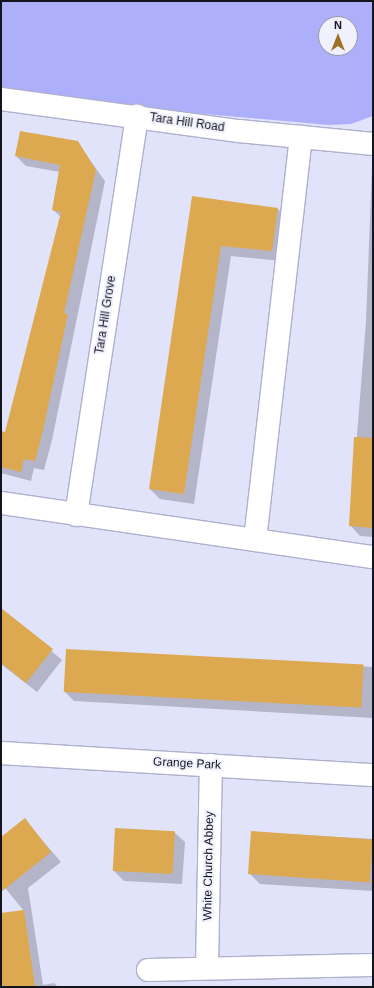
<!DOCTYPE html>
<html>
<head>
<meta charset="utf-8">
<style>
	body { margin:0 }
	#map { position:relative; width:374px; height:988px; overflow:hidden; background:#e1e3fb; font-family:Helvetica,sans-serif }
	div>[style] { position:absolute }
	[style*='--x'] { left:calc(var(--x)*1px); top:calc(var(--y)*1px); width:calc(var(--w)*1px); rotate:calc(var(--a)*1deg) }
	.green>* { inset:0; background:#adaffb }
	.shadow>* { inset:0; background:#0003 }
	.building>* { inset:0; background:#dda950; transform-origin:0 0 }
	.roads { filter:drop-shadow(1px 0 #aeb0cc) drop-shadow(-1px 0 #aeb0cc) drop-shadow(0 1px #aeb0cc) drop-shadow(0 -1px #aeb0cc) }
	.minor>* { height:22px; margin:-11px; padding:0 11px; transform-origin:11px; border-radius:11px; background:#fff }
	span { translate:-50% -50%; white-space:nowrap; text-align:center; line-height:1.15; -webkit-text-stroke:4px #f0f1fd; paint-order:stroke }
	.street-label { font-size:12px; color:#14141f }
	.frame { position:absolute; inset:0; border:2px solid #14141f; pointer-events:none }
	.north { position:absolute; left:318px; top:16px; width:40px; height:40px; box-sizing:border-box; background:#f0f1fd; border:1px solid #9899a4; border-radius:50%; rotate:0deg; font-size:11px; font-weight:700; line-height:16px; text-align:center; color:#14141f }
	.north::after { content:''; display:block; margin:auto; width:14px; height:18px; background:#9e7222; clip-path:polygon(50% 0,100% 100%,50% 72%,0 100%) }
</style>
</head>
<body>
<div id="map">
	<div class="green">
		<i style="clip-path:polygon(evenodd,1px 1px,373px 1px,373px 116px,351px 124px,329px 125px,1px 96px,1px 1px,326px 24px,350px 24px,350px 48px,326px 48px,326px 24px)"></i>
	</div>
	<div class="shadow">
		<i style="clip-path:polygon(77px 142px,105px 181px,52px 440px,44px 470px,34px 468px,31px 481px,1px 473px,1px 432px,6px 433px,61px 217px,53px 210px,60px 172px,26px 166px,16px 156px)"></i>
		<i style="clip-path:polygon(372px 167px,373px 167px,373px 537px,360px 536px,350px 525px,366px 321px)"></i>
		<i style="clip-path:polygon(193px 197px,278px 209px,287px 219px,282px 261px,231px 256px,194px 504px,160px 499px,150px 489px)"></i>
		<i style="clip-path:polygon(6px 613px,62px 660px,37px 692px,1px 664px,1px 620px)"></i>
		<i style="clip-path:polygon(67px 650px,373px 667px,373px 718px,74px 701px,64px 691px)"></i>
		<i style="clip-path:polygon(24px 819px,61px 862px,28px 888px,43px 985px,54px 983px,58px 987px,11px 987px,1px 980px,1px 914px,24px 911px,1px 883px,1px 838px)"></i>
		<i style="clip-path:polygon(174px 832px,185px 842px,182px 884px,124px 881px,114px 871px)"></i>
		<i style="clip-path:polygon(252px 832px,373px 839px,373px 891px,260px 884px,250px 874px)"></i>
	</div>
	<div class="building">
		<i style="clip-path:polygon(20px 131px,78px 141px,96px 170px,64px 313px,68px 314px,43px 430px,35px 461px,24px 459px,21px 472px,1px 467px,1px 431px,5px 432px,61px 212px,52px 210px,60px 165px,15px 156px)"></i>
		<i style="clip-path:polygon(192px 196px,278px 208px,272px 251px,221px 246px,184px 494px,149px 489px)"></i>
		<i style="clip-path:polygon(354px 437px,373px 438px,373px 528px,349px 526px)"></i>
		<i style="clip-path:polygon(1px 608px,53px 649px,26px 683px,1px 663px)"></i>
		<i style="left:66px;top:649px;width:298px;height:43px;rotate:3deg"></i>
		<i style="clip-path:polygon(25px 818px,51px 852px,1px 892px,1px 837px)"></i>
		<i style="left:115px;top:828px;width:60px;height:43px;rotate:3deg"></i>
		<i style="left:251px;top:831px;width:122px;height:43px;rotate:4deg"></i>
		<i style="clip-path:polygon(24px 910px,35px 987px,1px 987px,1px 913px)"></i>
	</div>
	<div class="roads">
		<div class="minor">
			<i style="--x:1;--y:99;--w:240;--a:7.7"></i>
			<i style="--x:239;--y:131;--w:135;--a:5.5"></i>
			<i style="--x:1;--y:503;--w:376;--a:8.3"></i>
			<i style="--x:76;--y:515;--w:404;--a:-81.3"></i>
			<i style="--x:255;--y:540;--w:406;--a:-83.5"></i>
			<i style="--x:1;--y:753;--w:373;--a:3.4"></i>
			<i style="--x:207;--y:967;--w:202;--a:-88.9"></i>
			<i style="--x:148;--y:970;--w:225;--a:-1.3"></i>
		</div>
	</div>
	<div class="street-label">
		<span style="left:187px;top:123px;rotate:8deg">Tara Hill Road</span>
		<span style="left:106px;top:315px;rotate:-81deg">Tara Hill Grove</span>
		<span style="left:187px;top:764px;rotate:3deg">Grange Park</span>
		<span style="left:209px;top:866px;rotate:-89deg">White Church Abbey</span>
	</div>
	<div class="frame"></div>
	<div class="north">N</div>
</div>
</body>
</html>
